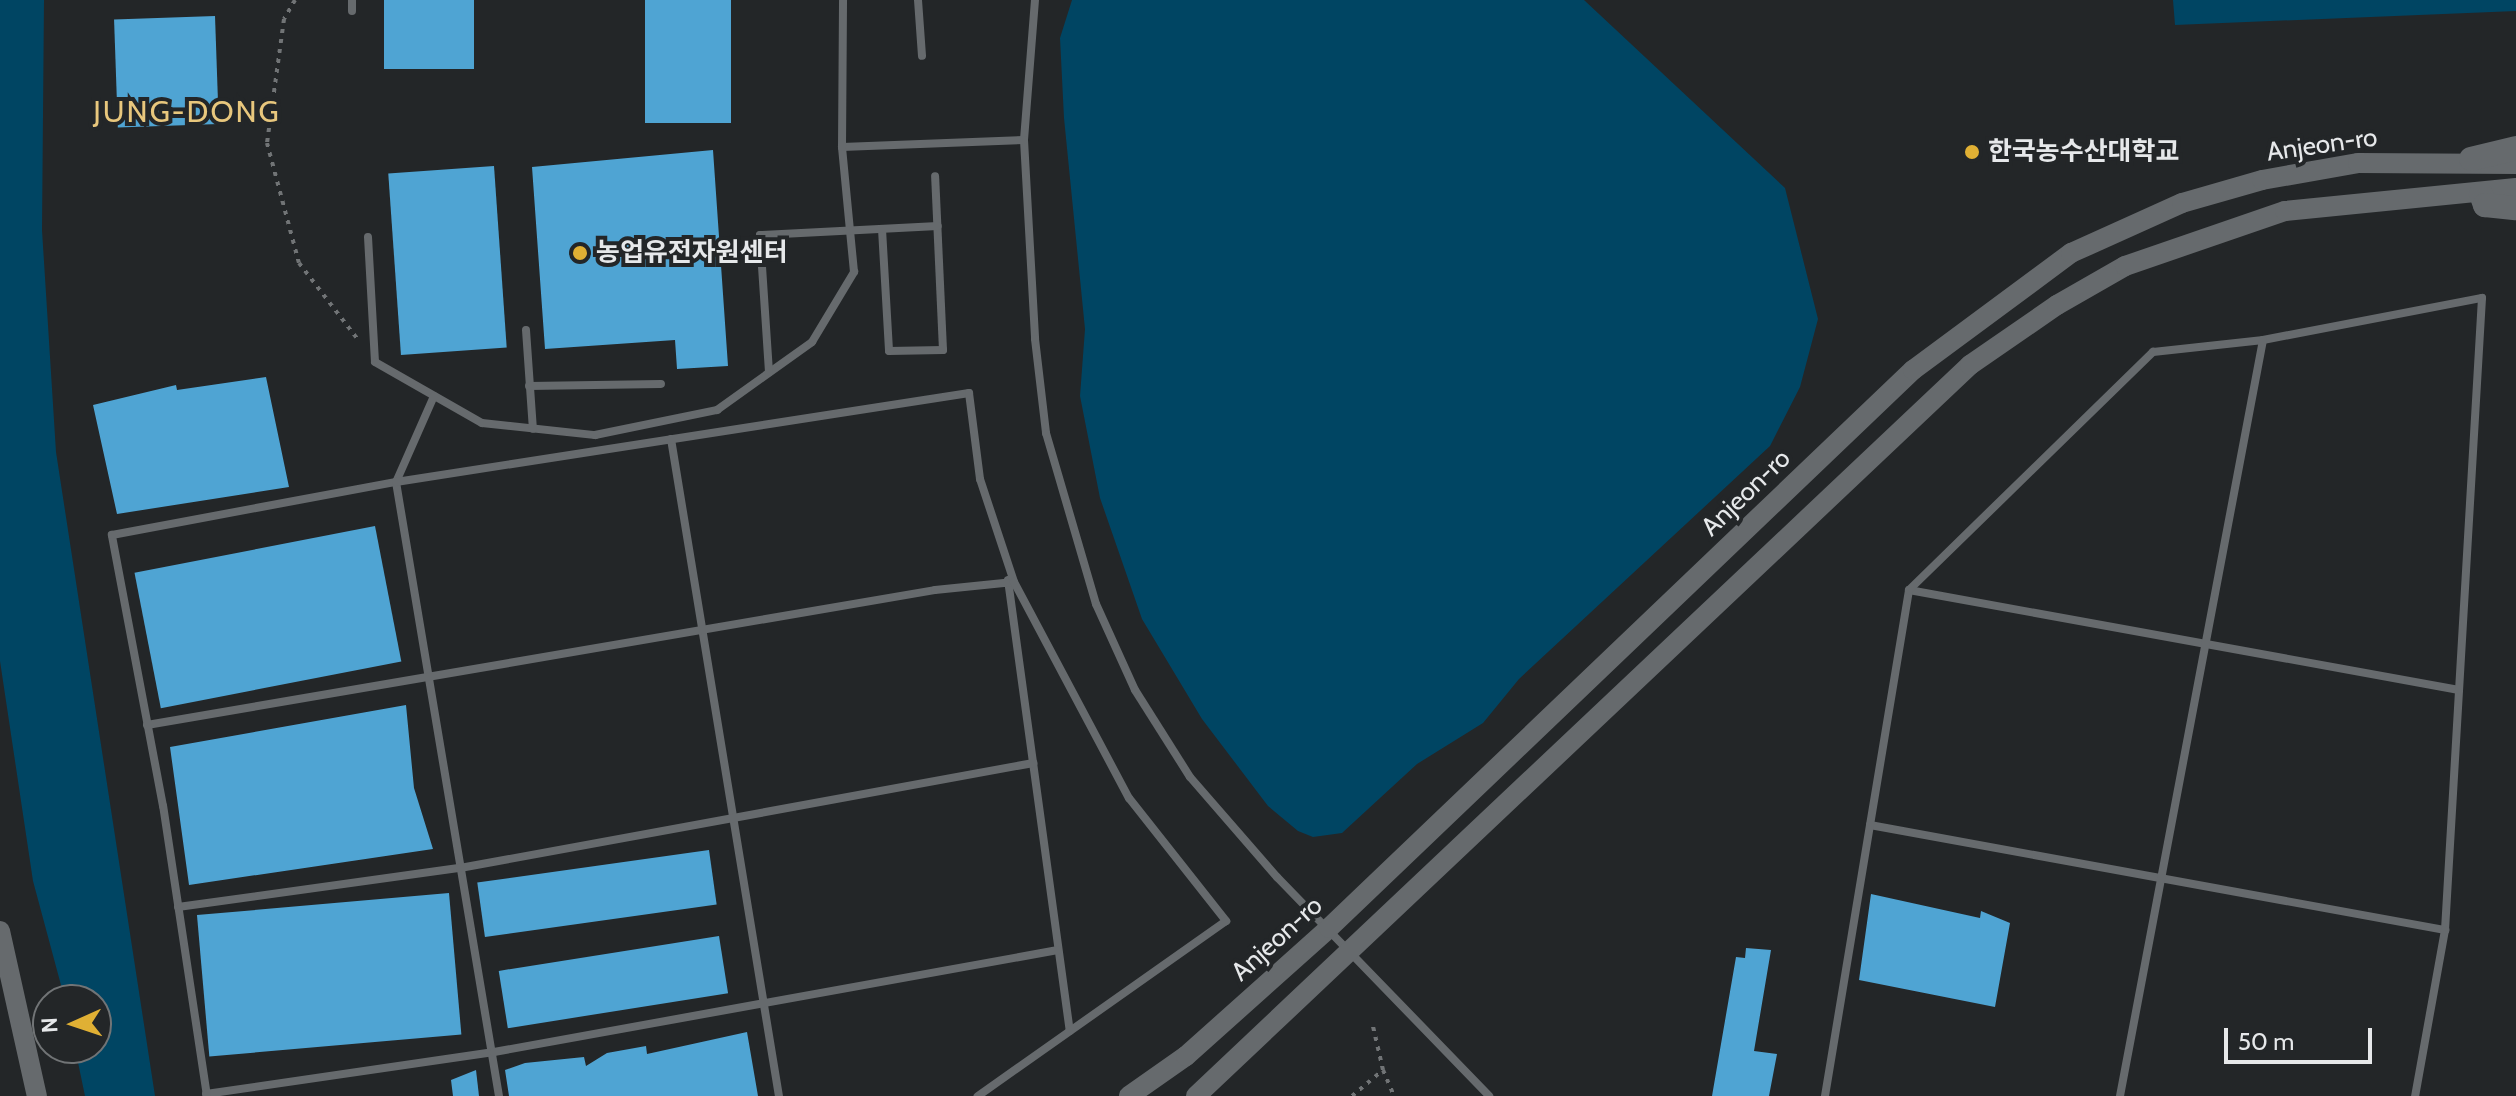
<!DOCTYPE html>
<html>
<head>
<meta charset="utf-8">
<style>
	body { margin:0 }
	#map { position:relative; width:2516px; height:1096px; overflow:hidden; background:#232628; font-family:Cabin,"Noto Sans KR",sans-serif }
	div>[style] { position:absolute }
	[style*='--x'] { left:calc(var(--x)*1px); top:calc(var(--y)*1px); width:calc(var(--w)*1px); rotate:calc(var(--a)*1deg) }
	.green>* { inset:0; background:#004563 }
	.building>* { inset:0; background:#4fa4d3; transform-origin:0 0 }
	.path>* { height:4px; margin-top:-2px; transform-origin:0; background:repeating-linear-gradient(90deg,#717476 0 4px,transparent 0 10px) }
	.service>* { height:8px; margin:-4px; padding:0 4px; transform-origin:4px; border-radius:4px; background:#666a6d }
	.tertiary>* { height:20px; margin:-10px; padding:0 10px; transform-origin:10px; border-radius:10px; background:#666a6d }
	.secondary>* { height:24px; margin:-12px; padding:0 12px; transform-origin:12px; border-radius:12px; background:#666a6d }
	.dots>* { width:22px; height:22px; translate:-50% -50%; box-sizing:border-box; border:4px solid #232628; border-radius:50% }
	span { translate:-50% -50%; white-space:nowrap; text-align:center; line-height:1.15; -webkit-text-stroke:8px #232628; paint-order:stroke }
	.street-label { font-size:26px; color:#e6e8ea }
	.poi-label { font-size:26px; color:#e6e8ea; font-weight:700 }
	.left { translate:0 -50%; text-align:left }
	.quarter-label { font-size:30px; color:#e8c77d; letter-spacing:2px }
	.north { position:absolute; left:32px; top:984px; width:80px; height:80px; box-sizing:border-box; background:#232628; border:2px solid #717476; border-radius:50%; rotate:267deg; font-size:22px; font-weight:700; line-height:32px; text-align:center; color:#e6e8ea }
	.north::after { content:''; display:block; margin:auto; width:28px; height:36px; background:#e0b034; clip-path:polygon(50% 0,100% 100%,50% 72%,0 100%) }
	.scale { position:absolute; left:2224px; top:1028px; width:148px; height:36px; box-sizing:border-box; border:4px solid #e6e8ea; border-top:0; padding-left:10px; font-size:24px; line-height:28px; white-space:nowrap; color:#e6e8ea; -webkit-text-stroke:6px #232628; paint-order:stroke }
</style>
</head>
<body>
<div id="map">
	<div class="green">
		<i style="clip-path:polygon(0 0,44px 0,42px 230px,56px 452px,155px 1096px,85px 1096px,75px 1048px,96px 1048px,96px 1000px,65px 1000px,33px 881px,0 661px)"></i>
		<i style="clip-path:polygon(1072px 0,1584px 0,1785px 188px,1818px 319px,1800px 387px,1770px 446px,1519px 679px,1483px 723px,1417px 764px,1342px 833px,1313px 837px,1298px 831px,1268px 806px,1202px 719px,1142px 619px,1100px 498px,1080px 396px,1085px 329px,1064px 118px,1060px 38px)"></i>
		<i style="clip-path:polygon(2173px 0,2516px 0,2516px 11px,2175px 25px)"></i>
	</div>
	<div class="building">
		<i style="left:384px;top:0;width:90px;height:69px"></i>
		<i style="left:645px;top:0;width:86px;height:123px"></i>
		<i style="left:215px;top:16px;width:108px;height:101px;rotate:88deg"></i>
		<i style="clip-path:polygon(713px 150px,728px 366px,677px 369px,675px 340px,545px 349px,532px 167px)"></i>
		<i style="left:494px;top:166px;width:182px;height:106px;rotate:86deg"></i>
		<i style="clip-path:polygon(266px 377px,289px 487px,117px 514px,93px 405px,176px 385px,177px 390px)"></i>
		<i style="left:375px;top:526px;width:138px;height:245px;rotate:79deg"></i>
		<i style="clip-path:polygon(406px 705px,414px 788px,433px 849px,189px 885px,170px 747px)"></i>
		<i style="left:709px;top:850px;width:55px;height:234px;rotate:82deg"></i>
		<i style="left:449px;top:893px;width:142px;height:253px;rotate:85deg"></i>
		<i style="clip-path:polygon(1871px 894px,1980px 918px,1981px 911px,2010px 923px,1995px 1007px,1859px 980px)"></i>
		<i style="left:719px;top:936px;width:58px;height:223px;rotate:81deg"></i>
		<i style="clip-path:polygon(1746px 948px,1771px 950px,1754px 1051px,1777px 1054px,1769px 1096px,1712px 1096px,1736px 957px,1745px 958px)"></i>
		<i style="clip-path:polygon(747px 1032px,758px 1096px,509px 1096px,505px 1070px,525px 1063px,584px 1057px,586px 1066px,607px 1053px,646px 1046px,647px 1054px)"></i>
		<i style="clip-path:polygon(476px 1070px,479px 1096px,453px 1096px,451px 1080px)"></i>
	</div>
	<div class="path">
		<i style="--x:295;--y:0;--w:22;--a:120"></i>
		<i style="--x:284;--y:19;--w:125;--a:97.8"></i>
		<i style="--x:267;--y:143;--w:124;--a:75.1"></i>
		<i style="--x:299;--y:263;--w:98;--a:52.4"></i>
		<i style="--x:1383;--y:1070;--w:28;--a:67"></i>
		<i style="--x:1352;--y:1096;--w:40;--a:-40"></i>
		<i style="--x:1383;--y:1070;--w:49;--a:-102.9"></i>
	</div>
	<div class="service">
		<i style="--x:352;--y:0;--w:11;--a:90"></i>
		<i style="--x:918;--y:0;--w:56;--a:85.9"></i>
		<i style="--x:1035;--y:0;--w:140;--a:94.5"></i>
		<i style="--x:1024;--y:140;--w:199;--a:86.8"></i>
		<i style="--x:1035;--y:339;--w:95;--a:83.3"></i>
		<i style="--x:1046;--y:433;--w:178;--a:73.7"></i>
		<i style="--x:1096;--y:604;--w:94;--a:65.6"></i>
		<i style="--x:1135;--y:690;--w:103;--a:57.7"></i>
		<i style="--x:1190;--y:777;--w:133;--a:49"></i>
		<i style="--x:1277;--y:877;--w:305;--a:45.9"></i>
		<i style="--x:842;--y:147;--w:182;--a:-2.2"></i>
		<i style="--x:882;--y:229;--w:122;--a:86.7"></i>
		<i style="--x:889;--y:351;--w:54;--a:-1.1"></i>
		<i style="--x:943;--y:350;--w:174;--a:-92.6"></i>
		<i style="--x:368;--y:237;--w:125;--a:86.8"></i>
		<i style="--x:375;--y:362;--w:123;--a:29.7"></i>
		<i style="--x:482;--y:423;--w:114;--a:6.1"></i>
		<i style="--x:595;--y:435;--w:125;--a:-11.6"></i>
		<i style="--x:717;--y:410;--w:117;--a:-35.6"></i>
		<i style="--x:812;--y:342;--w:82;--a:-59"></i>
		<i style="--x:854;--y:272;--w:126;--a:-95.5"></i>
		<i style="--x:842;--y:147;--w:147;--a:-89.6"></i>
		<i style="--x:526;--y:330;--w:99;--a:86"></i>
		<i style="--x:769;--y:372;--w:137;--a:-93.8"></i>
		<i style="--x:760;--y:235;--w:178;--a:-2.9"></i>
		<i style="--x:529;--y:386;--w:132;--a:-0.9"></i>
		<i style="--x:434;--y:396;--w:94;--a:113.8"></i>
		<i style="--x:396;--y:482;--w:623;--a:80.48"></i>
		<i style="--x:671;--y:439;--w:666;--a:80.67"></i>
		<i style="--x:1008;--y:580;--w:455;--a:82.2"></i>
		<i style="--x:1909;--y:590;--w:559;--a:10.3"></i>
		<i style="--x:147;--y:725;--w:799;--a:-9.72"></i>
		<i style="--x:935;--y:590;--w:79;--a:-5.8"></i>
		<i style="--x:1870;--y:825;--w:585;--a:10.35"></i>
		<i style="--x:178;--y:907;--w:285;--a:-7.9"></i>
		<i style="--x:460;--y:868;--w:583;--a:-10.38"></i>
		<i style="--x:206;--y:1094;--w:291;--a:-8.3"></i>
		<i style="--x:494;--y:1052;--w:573;--a:-10.25"></i>
		<i style="--x:207;--y:1096;--w:293;--a:-98.6"></i>
		<i style="--x:163;--y:806;--w:276;--a:-100.7"></i>
		<i style="--x:112;--y:535;--w:289;--a:-10.6"></i>
		<i style="--x:396;--y:482;--w:580;--a:-8.83"></i>
		<i style="--x:969;--y:393;--w:87;--a:82.7"></i>
		<i style="--x:980;--y:479;--w:108;--a:71.7"></i>
		<i style="--x:1014;--y:582;--w:245;--a:62"></i>
		<i style="--x:1129;--y:798;--w:157;--a:51.7"></i>
		<i style="--x:1226;--y:921;--w:304;--a:144.8"></i>
		<i style="--x:1825;--y:1096;--w:513;--a:-80.57"></i>
		<i style="--x:1909;--y:590;--w:341;--a:-44.3"></i>
		<i style="--x:2153;--y:352;--w:111;--a:-6.2"></i>
		<i style="--x:2263;--y:340;--w:223;--a:-10.9"></i>
		<i style="--x:2482;--y:298;--w:633;--a:93.35"></i>
		<i style="--x:2445;--y:930;--w:169;--a:100.2"></i>
		<i style="--x:2120;--y:1096;--w:769;--a:-79.29"></i>
	</div>
	<div class="tertiary">
		<i style="--x:0;--y:931;--w:169;--a:77.4"></i>
		<i style="--x:1129;--y:1096;--w:70;--a:-35.1"></i>
		<i style="--x:1186;--y:1056;--w:192;--a:-41.8"></i>
		<i style="--x:1329;--y:928;--w:808;--a:-43.7"></i>
		<i style="--x:1913;--y:370;--w:197;--a:-36.5"></i>
		<i style="--x:2071;--y:253;--w:122;--a:-24.2"></i>
		<i style="--x:2182;--y:203;--w:83;--a:-16"></i>
		<i style="--x:2262;--y:180;--w:97;--a:-10"></i>
		<i style="--x:2358;--y:163;--w:158;--a:0.4"></i>
		<i style="--x:1196;--y:1096;--w:1065;--a:-43.36"></i>
		<i style="--x:1970;--y:365;--w:106;--a:-34.6"></i>
		<i style="--x:2057;--y:305;--w:78;--a:-29.8"></i>
		<i style="--x:2125;--y:266;--w:169;--a:-19"></i>
		<i style="--x:2285;--y:211;--w:232;--a:-5.7"></i>
	</div>
	<div class="secondary">
		<i style="--x:2471;--y:159;--w:46;--a:-13.7"></i>
		<i style="--x:2481;--y:194;--w:12;--a:70"></i>
		<i style="--x:2485;--y:205;--w:31;--a:6"></i>
	</div>
	<div class="dots">
		<i style="left:1972px;top:152px;background:#e0b034"></i>
		<i style="left:580px;top:253px;background:#e0b034"></i>
	</div>
	<div class="street-label">
		<span style="left:2322px;top:145px;rotate:-8deg">Anjeon-ro</span>
		<span style="left:1746px;top:493px;rotate:-44deg">Anjeon-ro</span>
		<span style="left:1277px;top:939px;rotate:-42deg">Anjeon-ro</span>
	</div>
	<div class="poi-label">
		<span class="left" style="left:1988px;top:152px">한국농수산대학교</span>
		<span class="left" style="left:596px;top:253px">농업유전자원센터</span>
	</div>
	<div class="quarter-label">
		<span style="left:187px;top:112px">JUNG-DONG</span>
	</div>
	<div class="north">N</div>
	<div class="scale">50 m</div>
</div>
</body>
</html>
